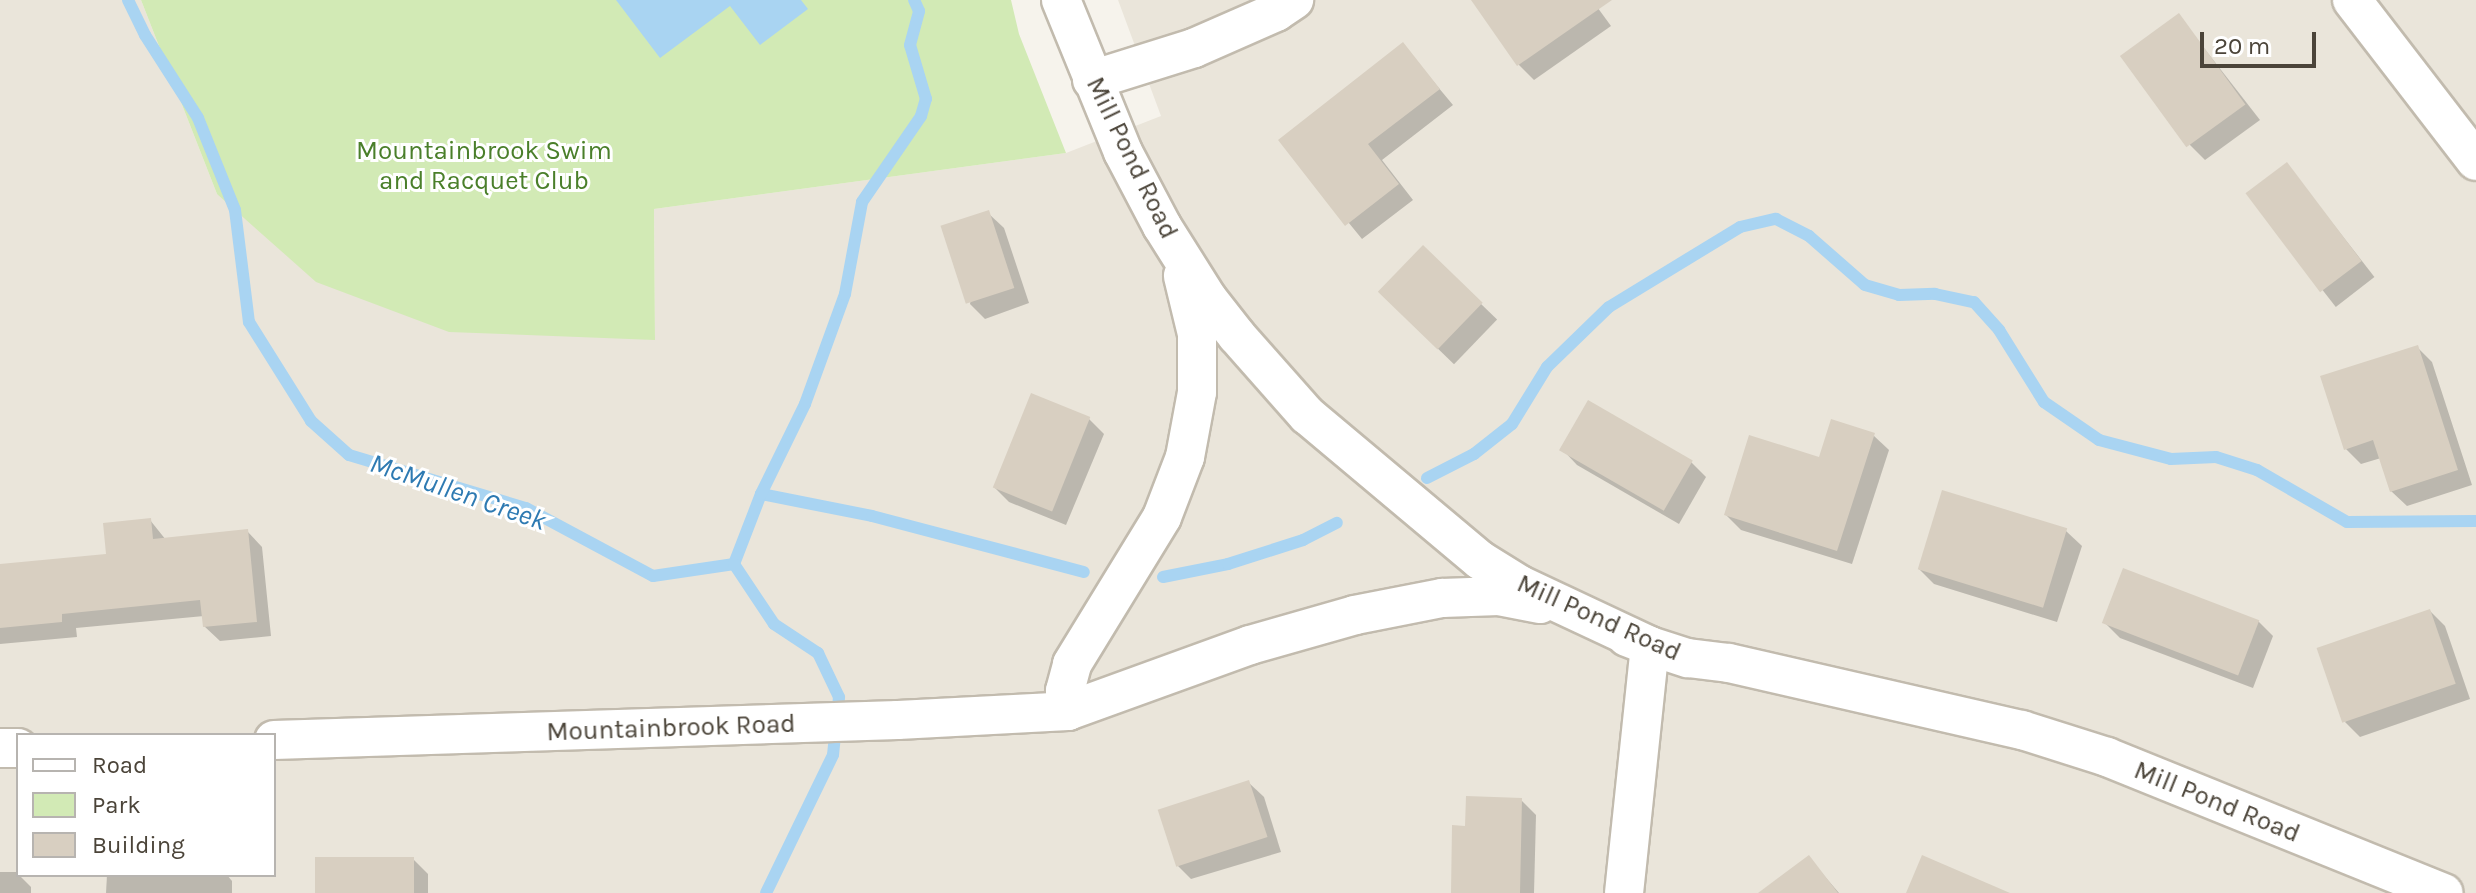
<!DOCTYPE html>
<html>
<head>
<meta charset="utf-8">
<style>
	body { margin:0 }
	#map { position:relative; width:2476px; height:893px; overflow:hidden; background:#f6f3ec; font-family:Karla,sans-serif }
	div>[style] { position:absolute }
	[style*='--x'] { left:calc(var(--x)*1px); top:calc(var(--y)*1px); width:calc(var(--w)*1px); rotate:calc(var(--a)*1deg) }
	.residential>* { inset:0; background:#eae5da }
	.green>* { inset:0; background:#d2eab5 }
	.water>* { inset:0; background:#a9d4f2 }
	.shadow>* { inset:0; background:#0003; transform-origin:0 0 }
	.stream>* { height:12px; margin:-6px; padding:0 6px; transform-origin:6px; border-radius:6px; background:#a9d4f2 }
	.building>* { inset:0; background:#d8cfc1; transform-origin:0 0 }
	.roads { filter:drop-shadow(2px 0 #c2bbae) drop-shadow(-2px 0 #c2bbae) drop-shadow(0 2px #c2bbae) drop-shadow(0 -2px #c2bbae) }
	.minor>* { height:38px; margin:-19px; padding:0 19px; transform-origin:19px; border-radius:19px; background:#fff }
	span { translate:-50% -50%; white-space:nowrap; text-align:center; line-height:1.15; -webkit-text-stroke:6px #fff; paint-order:stroke }
	.park-label { font-size:26px; color:#4a7f2a }
	.street-label { font-size:26px; color:#4b4439 }
	.water-label { font-size:28px; color:#2e7ab2; font-style:italic }
	.legend { position:absolute; left:16px; top:733px; width:260px; height:144px; box-sizing:border-box; background:#fff; border:2px solid #b7b4b0; margin:0; padding:10px 14px; list-style:none; font-size:24px; color:#4b4439 }
	.legend li { display:flex; align-items:center; gap:16px; height:40px }
	.legend b { width:40px; border:2px solid #b7b4b0 }
	.scale { position:absolute; left:2200px; top:32px; width:116px; height:36px; box-sizing:border-box; border:4px solid #4b4439; border-top:0; padding-left:10px; font-size:24px; line-height:28px; white-space:nowrap; color:#4b4439; -webkit-text-stroke:6px #fff; paint-order:stroke }
</style>
</head>
<body>
<div id="map">
	<div class="residential">
		<i style="clip-path:polygon(evenodd,0 0,141px 0,217px 194px,655px 339px,654px 209px,1066px 153px,1161px 116px,1118px 0,2476px 0,2476px 893px,0 893px,0 0,18px 735px,274px 735px,274px 875px,18px 875px,18px 735px)"></i>
	</div>
	<div class="green">
		<i style="clip-path:polygon(141px 0,1011px 0,1019px 34px,1066px 153px,654px 209px,655px 340px,449px 332px,316px 282px,217px 194px)"></i>
	</div>
	<div class="water">
		<i style="clip-path:polygon(616px 0,801px 0,808px 9px,760px 45px,730px 6px,660px 58px)"></i>
	</div>
	<div class="shadow">
		<i style="clip-path:polygon(1489px 0,1592px 0,1611px 26px,1534px 80px,1519px 65px)"></i>
		<i style="clip-path:polygon(2179px 16px,2260px 120px,2205px 160px,2190px 145px)"></i>
		<i style="clip-path:polygon(1403px 45px,1453px 105px,1382px 160px,1413px 200px,1362px 239px,1281px 140px)"></i>
		<i style="left:2287px;top:165px;width:142px;height:49px;rotate:52deg"></i>
		<i style="clip-path:polygon(988px 213px,1004px 228px,1029px 303px,985px 319px,970px 304px)"></i>
		<i style="left:1423px;top:248px;width:103px;height:62px;rotate:44deg"></i>
		<i style="clip-path:polygon(2417px 347px,2432px 362px,2472px 485px,2407px 506px,2391px 491px,2381px 458px,2361px 464px,2346px 449px)"></i>
		<i style="clip-path:polygon(1089px 419px,1104px 434px,1066px 525px,1009px 502px,994px 487px)"></i>
		<i style="clip-path:polygon(1873px 435px,1889px 450px,1852px 564px,1741px 530px,1726px 515px,1820px 460px)"></i>
		<i style="clip-path:polygon(1562px 449px,1691px 462px,1706px 477px,1679px 524px,1577px 465px)"></i>
		<i style="clip-path:polygon(150px 520px,166px 540px,247px 531px,262px 547px,271px 636px,220px 641px,204px 626px,204px 616px,76px 628px,77px 637px,0 644px,0 566px,108px 556px)"></i>
		<i style="clip-path:polygon(2066px 531px,2082px 546px,2057px 622px,1934px 584px,1919px 569px)"></i>
		<i style="clip-path:polygon(2430px 611px,2445px 626px,2470px 699px,2360px 737px,2345px 722px)"></i>
		<i style="clip-path:polygon(2258px 621px,2273px 636px,2253px 688px,2120px 638px,2105px 623px)"></i>
		<i style="clip-path:polygon(1248px 782px,1264px 797px,1281px 852px,1191px 879px,1176px 864px)"></i>
		<i style="clip-path:polygon(1521px 800px,1536px 815px,1534px 893px,1453px 893px,1467px 828px)"></i>
		<i style="clip-path:polygon(1809px 858px,1839px 893px,1762px 893px)"></i>
		<i style="clip-path:polygon(413px 859px,428px 874px,428px 893px,318px 893px)"></i>
		<i style="clip-path:polygon(0 872px,16px 872px,31px 887px,31px 893px,0 893px)"></i>
		<i style="clip-path:polygon(107px 875px,227px 875px,232px 881px,232px 893px,106px 893px)"></i>
	</div>
	<div class="stream">
		<i style="--x:128;--y:0;--w:39;--a:64"></i>
		<i style="--x:145;--y:35;--w:98;--a:57.4"></i>
		<i style="--x:198;--y:118;--w:99;--a:68.1"></i>
		<i style="--x:235;--y:210;--w:113;--a:82.9"></i>
		<i style="--x:249;--y:322;--w:117;--a:57.9"></i>
		<i style="--x:311;--y:421;--w:51;--a:41.8"></i>
		<i style="--x:349;--y:455;--w:185;--a:16.7"></i>
		<i style="--x:526;--y:508;--w:144;--a:28.2"></i>
		<i style="--x:653;--y:576;--w:82;--a:-8.4"></i>
		<i style="--x:1427;--y:478;--w:53;--a:-27.1"></i>
		<i style="--x:1474;--y:454;--w:48;--a:-38.3"></i>
		<i style="--x:1512;--y:424;--w:67;--a:-58.4"></i>
		<i style="--x:1547;--y:367;--w:86;--a:-44.1"></i>
		<i style="--x:1609;--y:307;--w:153;--a:-31.4"></i>
		<i style="--x:1740;--y:227;--w:37;--a:-13"></i>
		<i style="--x:1776;--y:219;--w:37;--a:27"></i>
		<i style="--x:1809;--y:236;--w:74;--a:41.2"></i>
		<i style="--x:1865;--y:285;--w:35;--a:16"></i>
		<i style="--x:1899;--y:295;--w:36;--a:-2"></i>
		<i style="--x:1935;--y:294;--w:40;--a:12"></i>
		<i style="--x:1974;--y:302;--w:38;--a:48"></i>
		<i style="--x:1999;--y:330;--w:85;--a:58"></i>
		<i style="--x:2044;--y:402;--w:67;--a:34.6"></i>
		<i style="--x:2099;--y:440;--w:74;--a:14.8"></i>
		<i style="--x:2171;--y:459;--w:45;--a:-2.5"></i>
		<i style="--x:2216;--y:457;--w:43;--a:17.6"></i>
		<i style="--x:2257;--y:470;--w:104;--a:30"></i>
		<i style="--x:2347;--y:522;--w:129;--a:-0.4"></i>
		<i style="--x:761;--y:494;--w:113;--a:11.2"></i>
		<i style="--x:872;--y:516;--w:219;--a:14.8"></i>
		<i style="--x:734;--y:564;--w:75;--a:-68.9"></i>
		<i style="--x:761;--y:494;--w:100;--a:-63.9"></i>
		<i style="--x:805;--y:404;--w:117;--a:-70"></i>
		<i style="--x:845;--y:294;--w:94;--a:-79.5"></i>
		<i style="--x:862;--y:202;--w:104;--a:-55.5"></i>
		<i style="--x:921;--y:116;--w:18;--a:-74"></i>
		<i style="--x:926;--y:99;--w:56;--a:-106.5"></i>
		<i style="--x:910;--y:45;--w:35;--a:-75"></i>
		<i style="--x:919;--y:11;--w:12;--a:-114"></i>
		<i style="--x:734;--y:564;--w:72;--a:56.3"></i>
		<i style="--x:774;--y:624;--w:53;--a:33.4"></i>
		<i style="--x:818;--y:653;--w:49;--a:64.5"></i>
		<i style="--x:839;--y:697;--w:58;--a:95.9"></i>
		<i style="--x:833;--y:755;--w:153;--a:115.9"></i>
		<i style="--x:1163;--y:577;--w:66;--a:-11.3"></i>
		<i style="--x:1228;--y:564;--w:79;--a:-17.7"></i>
		<i style="--x:1303;--y:540;--w:38;--a:-27"></i>
	</div>
	<div class="building">
		<i style="clip-path:polygon(1471px 0,1612px 0,1517px 66px)"></i>
		<i style="left:2179px;top:13px;width:113px;height:73px;rotate:54deg"></i>
		<i style="clip-path:polygon(1403px 42px,1440px 89px,1368px 144px,1399px 184px,1345px 226px,1278px 140px)"></i>
		<i style="left:2287px;top:162px;width:124px;height:52px;rotate:53deg"></i>
		<i style="left:989px;top:210px;width:82px;height:51px;rotate:72deg"></i>
		<i style="left:1423px;top:245px;width:83px;height:65px;rotate:44deg"></i>
		<i style="clip-path:polygon(2418px 345px,2458px 470px,2390px 492px,2373px 440px,2344px 450px,2320px 376px)"></i>
		<i style="left:1031px;top:393px;width:64px;height:102px;rotate:22deg"></i>
		<i style="left:1588px;top:400px;width:121px;height:58px;rotate:30deg"></i>
		<i style="clip-path:polygon(1831px 419px,1875px 433px,1837px 551px,1724px 515px,1749px 435px,1819px 457px)"></i>
		<i style="left:1942px;top:490px;width:131px;height:83px;rotate:17deg"></i>
		<i style="clip-path:polygon(151px 518px,153px 539px,248px 529px,257px 622px,203px 627px,200px 600px,62px 614px,62px 622px,0 628px,0 564px,106px 554px,103px 523px)"></i>
		<i style="left:2123px;top:568px;width:146px;height:59px;rotate:21deg"></i>
		<i style="left:2430px;top:609px;width:79px;height:120px;rotate:71deg"></i>
		<i style="left:1249px;top:780px;width:60px;height:96px;rotate:72deg"></i>
		<i style="clip-path:polygon(1466px 796px,1522px 798px,1520px 893px,1451px 893px,1452px 825px,1465px 826px)"></i>
		<i style="clip-path:polygon(1809px 855px,1838px 893px,1758px 893px)"></i>
		<i style="clip-path:polygon(1922px 855px,2010px 893px,1906px 893px)"></i>
		<i style="left:414px;top:857px;width:36px;height:99px;rotate:90deg"></i>
	</div>
	<div class="roads">
		<div class="minor">
			<i style="--x:1061;--y:0;--w:164;--a:67.8"></i>
			<i style="--x:1123;--y:152;--w:84;--a:62.2"></i>
			<i style="--x:1162;--y:226;--w:86;--a:57.8"></i>
			<i style="--x:1208;--y:299;--w:47;--a:51.9"></i>
			<i style="--x:1237;--y:336;--w:106;--a:48.5"></i>
			<i style="--x:1307;--y:415;--w:226;--a:40"></i>
			<i style="--x:1480;--y:560;--w:47;--a:32"></i>
			<i style="--x:1520;--y:585;--w:144;--a:25.1"></i>
			<i style="--x:1650;--y:646;--w:40;--a:18"></i>
			<i style="--x:1688;--y:658;--w:41;--a:7"></i>
			<i style="--x:1729;--y:663;--w:301;--a:12.9"></i>
			<i style="--x:2022;--y:730;--w:89;--a:17.6"></i>
			<i style="--x:2107;--y:757;--w:363;--a:22"></i>
			<i style="--x:2352;--y:0;--w:203;--a:52.4"></i>
			<i style="--x:1092;--y:80;--w:107;--a:-17.4"></i>
			<i style="--x:1194;--y:48;--w:90;--a:-23.7"></i>
			<i style="--x:1276;--y:12;--w:22;--a:-34"></i>
			<i style="--x:1068;--y:711;--w:20;--a:-99"></i>
			<i style="--x:1065;--y:691;--w:28;--a:-75"></i>
			<i style="--x:1072;--y:664;--w:172;--a:-58.5"></i>
			<i style="--x:1162;--y:517;--w:64;--a:-69"></i>
			<i style="--x:1185;--y:457;--w:66;--a:-79.5"></i>
			<i style="--x:1197;--y:392;--w:58;--a:-90"></i>
			<i style="--x:1197;--y:334;--w:60;--a:-103.6"></i>
			<i style="--x:274;--y:740;--w:624;--a:-1.84"></i>
			<i style="--x:898;--y:720;--w:170;--a:-3"></i>
			<i style="--x:1068;--y:711;--w:194;--a:-19.9"></i>
			<i style="--x:1250;--y:645;--w:109;--a:-15.9"></i>
			<i style="--x:1355;--y:615;--w:89;--a:-11.1"></i>
			<i style="--x:1442;--y:598;--w:57;--a:-2"></i>
			<i style="--x:1499;--y:596;--w:42;--a:11"></i>
			<i style="--x:0;--y:748;--w:18;--a:0"></i>
			<i style="--x:1624;--y:893;--w:248;--a:-84"></i>
			<i style="--x:1650;--y:646;--w:25;--a:-159"></i>
		</div>
	</div>
	<div class="park-label">
		<span style="left:484px;top:166px">Mountainbrook Swim<br>and Racquet Club</span>
	</div>
	<div class="street-label">
		<span style="left:1132px;top:158px;rotate:64deg">Mill Pond Road</span>
		<span style="left:1599px;top:618px;rotate:24deg">Mill Pond Road</span>
		<span style="left:671px;top:728px;rotate:-2deg">Mountainbrook Road</span>
		<span style="left:2217px;top:802px;rotate:22deg">Mill Pond Road</span>
	</div>
	<div class="water-label">
		<span style="left:458px;top:492px;rotate:19deg">McMullen Creek</span>
	</div>
	<ul class="legend">
	<li><b style="height:10px;background:#fff"></b>Road</li>
	<li><b style="height:22px;background:#d2eab5"></b>Park</li>
	<li><b style="height:22px;background:#d8cfc1"></b>Building</li>
	</ul>
	<div class="scale">20 m</div>
</div>
</body>
</html>
